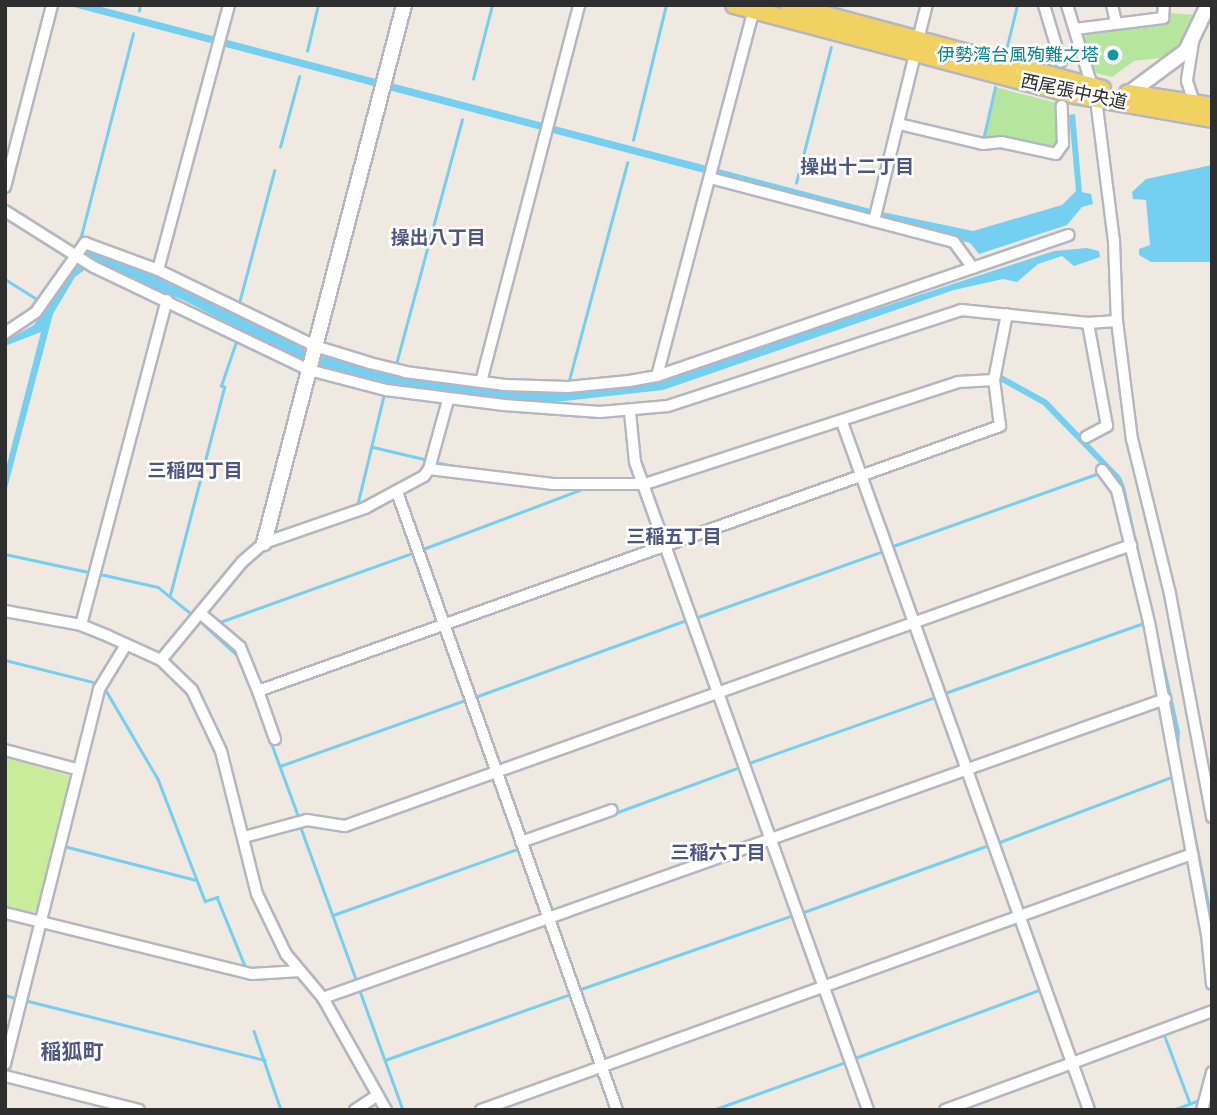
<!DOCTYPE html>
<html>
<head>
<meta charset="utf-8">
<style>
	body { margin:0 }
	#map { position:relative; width:1217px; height:1115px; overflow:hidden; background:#efe9e1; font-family:"Titillium Web","Noto Sans JP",sans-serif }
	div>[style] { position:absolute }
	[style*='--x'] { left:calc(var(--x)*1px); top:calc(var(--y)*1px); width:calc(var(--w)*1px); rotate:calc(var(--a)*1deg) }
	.green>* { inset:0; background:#b6e59e }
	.pitch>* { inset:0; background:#c9ec9a }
	.water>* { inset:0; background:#75cff0 }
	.stream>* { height:2.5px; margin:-1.25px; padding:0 1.25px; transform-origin:1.25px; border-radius:1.25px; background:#75cff0 }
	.roads { filter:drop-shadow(2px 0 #b4b7c1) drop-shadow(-2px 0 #b4b7c1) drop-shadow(0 2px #b4b7c1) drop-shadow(0 -2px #b4b7c1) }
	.street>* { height:10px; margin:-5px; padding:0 5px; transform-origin:5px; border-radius:5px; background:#fff }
	.secondary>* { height:14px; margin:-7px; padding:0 7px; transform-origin:7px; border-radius:7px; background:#fff }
	.primary>* { height:16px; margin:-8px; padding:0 8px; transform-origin:8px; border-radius:8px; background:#f2d163 }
	.dots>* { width:19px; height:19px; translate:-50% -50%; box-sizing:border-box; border:4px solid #fff; border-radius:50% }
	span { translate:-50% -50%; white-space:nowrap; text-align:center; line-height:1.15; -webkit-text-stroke:5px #fff; paint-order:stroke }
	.culture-label { font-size:18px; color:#0d838f }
	.right { translate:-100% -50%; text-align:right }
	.street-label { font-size:18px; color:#2e2e2e }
	.neighbourhood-label { font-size:19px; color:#4d5680; font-weight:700 }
	.quarter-label { font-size:21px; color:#4d5680; font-weight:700 }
	.frame { position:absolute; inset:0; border:7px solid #2e2e2e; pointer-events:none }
</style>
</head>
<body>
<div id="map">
	<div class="green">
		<i style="clip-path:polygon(1169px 13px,1197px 15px,1184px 44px,1168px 57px,1134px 61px,1112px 77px,1096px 73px,1081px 34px,1165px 22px)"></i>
		<i style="clip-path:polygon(995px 87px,1057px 103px,1060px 135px,1054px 148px,983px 140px)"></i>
	</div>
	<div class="pitch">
		<i style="clip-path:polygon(5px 757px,70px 776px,36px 911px,31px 913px,5px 907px)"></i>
	</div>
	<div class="water">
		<i style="clip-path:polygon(66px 5px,94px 5px,882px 212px,973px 231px,1062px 205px,1076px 191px,1069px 115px,1075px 114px,1082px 192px,1091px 194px,1093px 204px,1082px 207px,1067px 225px,979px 254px,970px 243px)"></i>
		<i style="clip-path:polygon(1212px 165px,1212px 262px,1151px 262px,1139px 255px,1139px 249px,1150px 245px,1146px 200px,1133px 199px,1132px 192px,1146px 179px)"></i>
		<i style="clip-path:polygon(85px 247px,172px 281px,308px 351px,407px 377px,534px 391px,662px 379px,1054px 251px,1087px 248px,1099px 251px,1100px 257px,1074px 266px,1062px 256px,1038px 264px,1017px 282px,1003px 279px,954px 290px,663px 390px,537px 404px,405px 387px,304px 362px,185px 301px,94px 263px,75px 277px,53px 314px,5px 496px,5px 472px,41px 332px,5px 346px,5px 341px,34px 325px)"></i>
		<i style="clip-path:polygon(998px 373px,1047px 400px,1121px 477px,1125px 487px,1180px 732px,1179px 749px,1212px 914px,1212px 940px,1114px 478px,1043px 405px,998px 380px)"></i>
	</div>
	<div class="stream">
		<i style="--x:842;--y:6;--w:1;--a:-90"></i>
		<i style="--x:139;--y:11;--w:6;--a:-81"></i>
		<i style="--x:1007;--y:46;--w:42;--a:-76.3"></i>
		<i style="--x:307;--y:51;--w:47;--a:-76.6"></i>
		<i style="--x:473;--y:79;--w:76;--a:-75.6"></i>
		<i style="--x:633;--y:140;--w:139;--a:-76.3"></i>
		<i style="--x:983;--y:140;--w:54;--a:-77.2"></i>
		<i style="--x:280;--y:147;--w:73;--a:-74.8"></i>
		<i style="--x:796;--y:183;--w:140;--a:-75.6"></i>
		<i style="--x:80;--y:240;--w:213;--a:-75.6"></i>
		<i style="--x:5;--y:279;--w:41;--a:32.2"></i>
		<i style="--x:239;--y:303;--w:137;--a:-75.1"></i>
		<i style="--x:396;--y:364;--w:253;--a:-74.9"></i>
		<i style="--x:569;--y:380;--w:225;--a:-75"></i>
		<i style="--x:926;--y:387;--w:42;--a:-16.7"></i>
		<i style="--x:966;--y:375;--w:25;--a:0"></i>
		<i style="--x:373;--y:447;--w:52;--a:13.2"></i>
		<i style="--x:435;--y:462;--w:35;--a:12"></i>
		<i style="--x:358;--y:502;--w:107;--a:-76.5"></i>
		<i style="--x:893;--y:546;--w:219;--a:-19.5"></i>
		<i style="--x:423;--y:549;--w:168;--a:-20.6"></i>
		<i style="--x:5;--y:554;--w:85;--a:12.2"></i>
		<i style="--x:100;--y:574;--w:59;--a:12.6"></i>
		<i style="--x:158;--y:587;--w:46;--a:38.9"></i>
		<i style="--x:170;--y:595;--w:215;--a:-75.4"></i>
		<i style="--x:224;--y:387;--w:3;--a:-162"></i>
		<i style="--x:221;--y:386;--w:50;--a:-71.2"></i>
		<i style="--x:698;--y:617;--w:196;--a:-19.6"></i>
		<i style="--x:200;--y:621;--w:53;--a:42.7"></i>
		<i style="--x:220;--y:622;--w:205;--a:-19.7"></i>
		<i style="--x:5;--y:660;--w:95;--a:14"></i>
		<i style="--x:245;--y:673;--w:53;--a:68.8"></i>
		<i style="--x:104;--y:687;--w:107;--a:59.6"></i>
		<i style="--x:158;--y:779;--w:131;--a:68.9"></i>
		<i style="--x:205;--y:901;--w:13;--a:-18"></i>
		<i style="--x:217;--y:897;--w:74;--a:67.9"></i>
		<i style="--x:945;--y:693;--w:211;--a:-19.4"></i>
		<i style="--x:475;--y:697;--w:226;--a:-20"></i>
		<i style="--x:271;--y:742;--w:78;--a:69.7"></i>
		<i style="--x:749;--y:763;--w:197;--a:-19.5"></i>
		<i style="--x:280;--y:766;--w:196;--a:-19.6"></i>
		<i style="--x:615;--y:813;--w:133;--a:-20.2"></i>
		<i style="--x:301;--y:828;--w:161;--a:70"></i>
		<i style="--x:997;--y:843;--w:187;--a:-20.7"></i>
		<i style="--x:64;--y:846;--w:136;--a:14.4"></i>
		<i style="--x:801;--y:913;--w:200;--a:-19.9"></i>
		<i style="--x:333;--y:915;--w:195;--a:-19.7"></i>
		<i style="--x:578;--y:990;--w:228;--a:-19.2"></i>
		<i style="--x:360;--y:991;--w:127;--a:70.1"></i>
		<i style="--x:5;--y:995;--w:10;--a:17"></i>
		<i style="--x:28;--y:1001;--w:244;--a:14"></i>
		<i style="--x:254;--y:1031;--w:83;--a:71.1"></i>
		<i style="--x:1164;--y:1034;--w:74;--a:69.4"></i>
		<i style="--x:855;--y:1058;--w:196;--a:-20.3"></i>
		<i style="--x:385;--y:1060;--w:196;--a:-19.6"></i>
		<i style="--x:713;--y:1110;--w:144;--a:-19.9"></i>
		<i style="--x:1173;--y:1110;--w:30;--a:-21"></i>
	</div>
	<div class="roads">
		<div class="street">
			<i style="--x:229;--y:5;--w:274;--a:105"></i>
			<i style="--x:158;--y:270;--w:174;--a:25.8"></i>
			<i style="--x:315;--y:346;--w:58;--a:17.2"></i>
			<i style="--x:370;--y:363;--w:36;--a:14"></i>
			<i style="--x:405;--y:372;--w:101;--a:7.4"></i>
			<i style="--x:505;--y:385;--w:63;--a:1.8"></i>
			<i style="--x:568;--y:387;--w:61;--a:-5.6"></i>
			<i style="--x:629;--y:381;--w:28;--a:-10"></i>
			<i style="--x:657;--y:376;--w:435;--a:-18.9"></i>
			<i style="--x:1044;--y:5;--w:59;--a:73.4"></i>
			<i style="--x:1067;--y:5;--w:98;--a:72.9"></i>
			<i style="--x:1096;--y:99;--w:143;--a:82.8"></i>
			<i style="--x:1114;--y:241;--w:80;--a:87.9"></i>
			<i style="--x:1117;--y:321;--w:119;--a:82.8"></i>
			<i style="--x:1132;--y:439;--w:160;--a:76.2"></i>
			<i style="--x:1170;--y:594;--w:227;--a:79.3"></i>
			<i style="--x:1112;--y:5;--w:17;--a:77"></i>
			<i style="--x:1075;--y:29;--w:89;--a:-7.1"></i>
			<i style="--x:1163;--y:18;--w:13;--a:-86"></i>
			<i style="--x:918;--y:40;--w:36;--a:-76"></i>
			<i style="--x:1193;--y:42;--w:39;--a:99"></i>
			<i style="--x:1187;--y:81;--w:23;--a:72"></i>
			<i style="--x:899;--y:124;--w:86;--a:13.4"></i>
			<i style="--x:983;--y:144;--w:18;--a:-6"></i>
			<i style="--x:1001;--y:142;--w:56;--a:12.3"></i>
			<i style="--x:1056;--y:154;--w:12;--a:-55"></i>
			<i style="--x:1063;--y:144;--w:38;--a:-92"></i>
			<i style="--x:710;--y:178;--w:252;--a:14.7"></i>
			<i style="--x:954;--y:242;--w:32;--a:54"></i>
			<i style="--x:5;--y:187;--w:188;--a:-75.5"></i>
			<i style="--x:5;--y:211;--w:105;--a:32.2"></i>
			<i style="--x:94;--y:267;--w:238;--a:25.6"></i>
			<i style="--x:309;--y:370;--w:80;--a:14.6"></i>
			<i style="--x:386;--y:390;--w:119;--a:7.2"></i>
			<i style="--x:504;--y:405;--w:96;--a:4.2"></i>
			<i style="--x:600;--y:412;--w:68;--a:-5"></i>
			<i style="--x:668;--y:406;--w:308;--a:-18.1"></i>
			<i style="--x:961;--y:310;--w:128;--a:5.8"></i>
			<i style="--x:1088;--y:323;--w:29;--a:-4"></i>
			<i style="--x:874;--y:221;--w:172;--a:-76.2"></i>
			<i style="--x:5;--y:333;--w:37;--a:-34"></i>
			<i style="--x:36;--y:312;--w:85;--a:-54.6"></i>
			<i style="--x:85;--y:243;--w:78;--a:20.3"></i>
			<i style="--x:657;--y:376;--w:379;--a:-75.2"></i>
			<i style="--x:481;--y:382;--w:390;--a:-75.4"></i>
			<i style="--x:630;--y:412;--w:50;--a:84.3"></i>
			<i style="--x:635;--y:462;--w:689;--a:70.22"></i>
			<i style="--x:842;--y:422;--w:731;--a:70.25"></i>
			<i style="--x:1086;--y:437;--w:24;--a:-28"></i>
			<i style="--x:1107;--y:426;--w:105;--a:-100.5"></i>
			<i style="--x:429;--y:469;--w:72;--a:-74.6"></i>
			<i style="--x:1102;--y:470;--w:25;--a:53"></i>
			<i style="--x:1117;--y:490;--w:136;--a:76.4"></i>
			<i style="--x:1149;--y:622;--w:317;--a:79.5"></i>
			<i style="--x:1207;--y:934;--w:50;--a:84.3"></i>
			<i style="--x:397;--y:492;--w:656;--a:70.4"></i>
			<i style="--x:5;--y:611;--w:77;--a:10.4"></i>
			<i style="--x:81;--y:625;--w:29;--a:22"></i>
			<i style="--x:108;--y:636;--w:58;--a:24.4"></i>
			<i style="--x:161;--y:660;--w:43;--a:44.1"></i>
			<i style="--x:192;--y:690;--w:68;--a:64.6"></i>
			<i style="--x:221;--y:751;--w:147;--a:75.9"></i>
			<i style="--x:257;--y:894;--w:67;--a:64.2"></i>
			<i style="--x:286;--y:954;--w:57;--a:49.9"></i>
			<i style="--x:323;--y:998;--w:129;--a:60.6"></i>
			<i style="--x:201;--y:614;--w:51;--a:40.2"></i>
			<i style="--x:240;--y:647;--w:48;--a:67.8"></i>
			<i style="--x:258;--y:691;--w:788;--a:-19.65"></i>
			<i style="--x:1000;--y:426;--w:46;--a:-97.4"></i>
			<i style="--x:994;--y:380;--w:67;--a:-78.9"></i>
			<i style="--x:81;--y:625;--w:336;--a:-75.2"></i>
			<i style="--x:161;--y:660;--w:127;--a:-50.4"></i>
			<i style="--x:242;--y:562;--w:29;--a:-41"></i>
			<i style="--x:264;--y:543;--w:107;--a:-19.1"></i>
			<i style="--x:365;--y:508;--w:67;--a:-28.5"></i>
			<i style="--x:424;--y:476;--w:9;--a:-54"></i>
			<i style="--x:429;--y:469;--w:125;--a:6.9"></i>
			<i style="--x:553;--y:484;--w:92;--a:0"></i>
			<i style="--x:645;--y:484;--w:329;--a:-18"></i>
			<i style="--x:958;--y:382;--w:36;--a:-3"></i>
			<i style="--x:258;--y:691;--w:51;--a:70.5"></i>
			<i style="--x:5;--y:750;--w:73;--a:15"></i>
			<i style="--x:244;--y:837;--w:65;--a:-15.1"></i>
			<i style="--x:307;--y:820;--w:38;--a:9"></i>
			<i style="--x:345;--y:826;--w:835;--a:-19.67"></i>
			<i style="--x:521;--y:842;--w:96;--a:-19.4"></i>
			<i style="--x:5;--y:913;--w:254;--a:13.9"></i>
			<i style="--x:252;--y:974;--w:48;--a:-3.6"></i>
			<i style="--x:323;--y:998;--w:894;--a:-19.55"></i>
			<i style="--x:5;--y:1064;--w:387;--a:-75.9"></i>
			<i style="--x:99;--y:689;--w:52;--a:-58.5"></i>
			<i style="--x:5;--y:1076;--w:138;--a:14.2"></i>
			<i style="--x:355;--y:1110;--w:27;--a:-33"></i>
			<i style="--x:481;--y:1110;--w:756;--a:-19.8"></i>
			<i style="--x:945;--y:1110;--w:285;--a:-20.3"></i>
			<i style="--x:1202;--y:1110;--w:39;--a:-75"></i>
		</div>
		<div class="secondary">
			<i style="--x:1124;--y:97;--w:77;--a:-36.6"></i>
			<i style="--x:1186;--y:51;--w:51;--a:-64.4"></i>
			<i style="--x:264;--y:543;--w:556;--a:-75.41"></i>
		</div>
		<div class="primary">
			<i style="--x:734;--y:5;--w:353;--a:14.8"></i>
			<i style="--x:1075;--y:95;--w:139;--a:9.9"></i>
			<i style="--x:789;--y:5;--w:324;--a:15"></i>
			<i style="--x:1128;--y:93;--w:85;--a:8.8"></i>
		</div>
	</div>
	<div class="dots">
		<i style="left:1113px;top:55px;background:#0f9aa8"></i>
	</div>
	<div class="culture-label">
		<span class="right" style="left:1099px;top:55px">伊勢湾台風殉難之塔</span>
	</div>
	<div class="street-label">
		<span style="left:1074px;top:92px;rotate:12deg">西尾張中央道</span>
	</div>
	<div class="neighbourhood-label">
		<span style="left:857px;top:166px">操出十二丁目</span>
		<span style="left:438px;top:237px">操出八丁目</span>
		<span style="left:195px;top:470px">三稲四丁目</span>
		<span style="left:674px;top:536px">三稲五丁目</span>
		<span style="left:718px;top:852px">三稲六丁目</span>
	</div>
	<div class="quarter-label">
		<span style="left:72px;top:1051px">稲狐町</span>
	</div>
	<div class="frame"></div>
</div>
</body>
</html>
